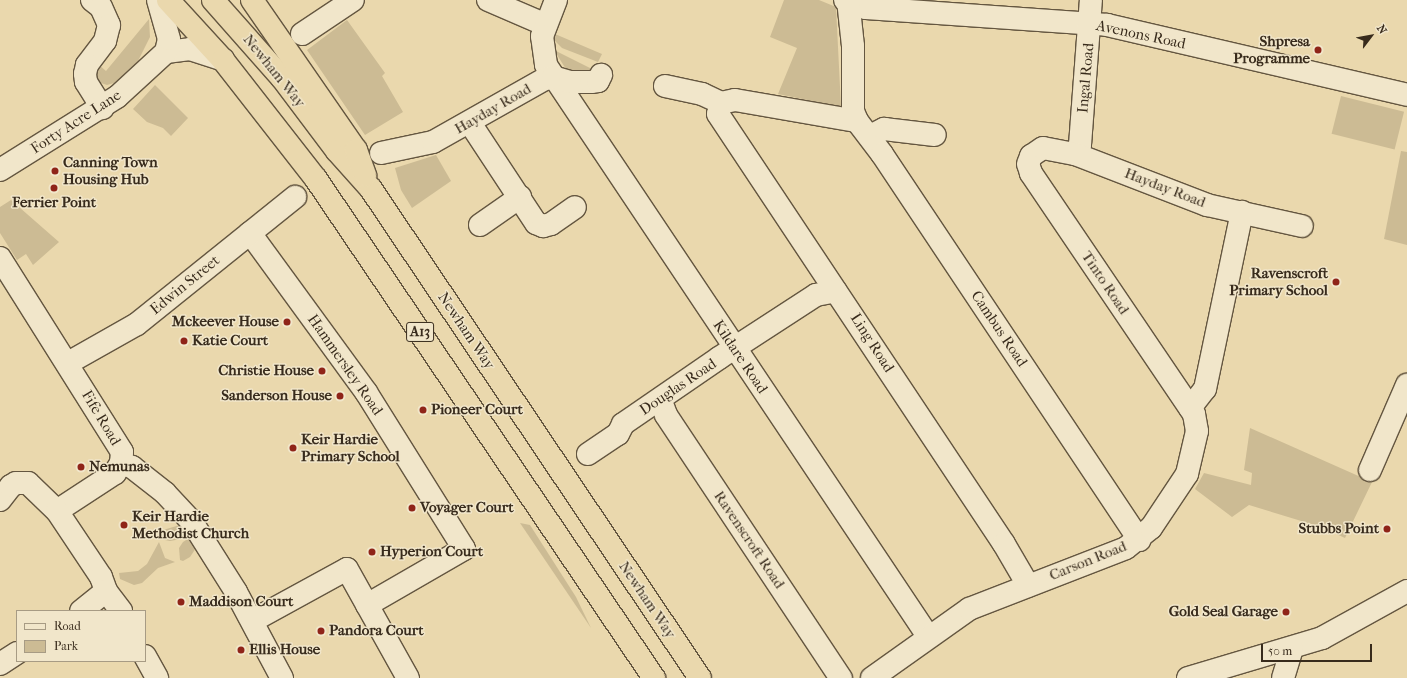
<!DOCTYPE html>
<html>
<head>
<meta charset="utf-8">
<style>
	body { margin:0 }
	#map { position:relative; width:1407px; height:678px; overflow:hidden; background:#ead8ad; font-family:"IM FELL French Canon",serif }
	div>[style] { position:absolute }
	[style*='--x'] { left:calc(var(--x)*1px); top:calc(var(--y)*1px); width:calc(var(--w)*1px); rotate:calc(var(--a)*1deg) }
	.green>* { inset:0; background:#ccbb94; transform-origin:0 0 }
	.roads { filter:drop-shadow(1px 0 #645640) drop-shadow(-1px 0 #645640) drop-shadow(0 1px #645640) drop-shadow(0 -1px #645640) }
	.minor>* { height:22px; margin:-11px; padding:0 11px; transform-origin:11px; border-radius:11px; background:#f1e6ca }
	.highway>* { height:22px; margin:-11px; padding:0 11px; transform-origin:11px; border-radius:11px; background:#ead8ad }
	.dots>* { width:11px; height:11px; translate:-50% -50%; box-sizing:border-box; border:2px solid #f1e6ca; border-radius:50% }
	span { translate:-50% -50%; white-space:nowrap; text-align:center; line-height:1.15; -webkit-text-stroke:3px #f1e6ca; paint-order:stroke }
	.shield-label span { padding:1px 3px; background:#f1e6ca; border:1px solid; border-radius:3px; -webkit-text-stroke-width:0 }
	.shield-label { font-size:14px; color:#382b1c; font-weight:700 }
	.street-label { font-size:15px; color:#382b1c }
	.poi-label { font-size:15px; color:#382b1c; font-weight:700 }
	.right { translate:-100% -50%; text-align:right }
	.left { translate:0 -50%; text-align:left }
	.legend { position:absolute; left:16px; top:610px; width:130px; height:52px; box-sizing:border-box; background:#f1e6ca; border:1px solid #a79b84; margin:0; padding:5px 7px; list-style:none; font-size:12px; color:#382b1c }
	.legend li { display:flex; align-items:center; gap:8px; height:20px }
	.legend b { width:20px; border:1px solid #a79b84 }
	.north { position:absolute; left:1351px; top:16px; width:40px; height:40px; -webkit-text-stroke:3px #f1e6ca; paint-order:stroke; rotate:58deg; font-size:11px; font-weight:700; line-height:16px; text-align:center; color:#382b1c }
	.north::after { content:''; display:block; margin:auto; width:14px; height:18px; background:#382b1c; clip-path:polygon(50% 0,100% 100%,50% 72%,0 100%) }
	.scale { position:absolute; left:1261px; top:644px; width:111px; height:18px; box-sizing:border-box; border:2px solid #382b1c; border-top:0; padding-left:5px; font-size:12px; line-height:14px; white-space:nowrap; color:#382b1c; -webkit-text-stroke:3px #f1e6ca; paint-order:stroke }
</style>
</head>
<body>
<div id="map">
	<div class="green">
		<i style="clip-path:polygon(784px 0,819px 0,836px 7px,841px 107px,778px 94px,797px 48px,770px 37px)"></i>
		<i style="clip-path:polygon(149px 19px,150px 37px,138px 61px,114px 83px,107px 85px,98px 82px,95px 72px,99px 65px,106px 71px)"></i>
		<i style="clip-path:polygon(347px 20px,385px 73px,382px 76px,403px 112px,365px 135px,307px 50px)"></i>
		<i style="clip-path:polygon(555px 34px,602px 54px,598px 62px,562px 48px,554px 40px)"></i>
		<i style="clip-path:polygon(554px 50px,592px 69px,596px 73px,569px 74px)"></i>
		<i style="clip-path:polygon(155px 85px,188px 118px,171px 136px,163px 128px,147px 122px,133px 109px)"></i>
		<i style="left:1341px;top:96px;width:65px;height:39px;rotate:14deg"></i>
		<i style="clip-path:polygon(1401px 151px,1407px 152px,1407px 245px,1384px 239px)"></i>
		<i style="clip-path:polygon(436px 155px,451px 181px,412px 208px,401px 190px,395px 168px)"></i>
		<i style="clip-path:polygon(11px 200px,59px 242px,33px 265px,26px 254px,17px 260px,0 233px,0 207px)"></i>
		<i style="clip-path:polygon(1250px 428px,1372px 482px,1345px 538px,1321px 527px,1249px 505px,1232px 517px,1195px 489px,1204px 473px,1251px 485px,1252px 473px,1244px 470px)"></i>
		<i style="clip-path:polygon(520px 523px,530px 525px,576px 597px,591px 628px)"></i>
		<i style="clip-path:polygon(180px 525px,189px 531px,181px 539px,170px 541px,160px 539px,160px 532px,163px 530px)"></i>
		<i style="clip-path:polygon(194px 535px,197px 545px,194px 551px,190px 557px,183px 561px,180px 560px,179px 548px,183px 542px)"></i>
		<i style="clip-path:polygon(159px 542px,165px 558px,175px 562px,158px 568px,142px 583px,134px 585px,120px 579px,119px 573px,138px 571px,147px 564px)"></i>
	</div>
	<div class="roads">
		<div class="minor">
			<i style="--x:92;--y:0;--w:11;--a:38"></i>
			<i style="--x:101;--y:7;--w:20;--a:66"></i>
			<i style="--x:109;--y:25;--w:16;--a:104"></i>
			<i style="--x:105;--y:41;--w:30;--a:127"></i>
			<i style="--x:87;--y:65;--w:9;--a:103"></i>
			<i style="--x:85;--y:74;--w:8;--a:83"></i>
			<i style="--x:86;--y:82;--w:31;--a:58"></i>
			<i style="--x:488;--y:0;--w:63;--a:23.3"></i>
			<i style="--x:556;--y:0;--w:39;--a:111"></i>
			<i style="--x:542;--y:36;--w:29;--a:82"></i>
			<i style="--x:546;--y:65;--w:687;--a:56.22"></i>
			<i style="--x:845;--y:0;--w:22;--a:21"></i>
			<i style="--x:866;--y:8;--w:242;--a:4"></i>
			<i style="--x:1107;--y:25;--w:308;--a:13.1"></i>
			<i style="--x:848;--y:0;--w:46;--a:83.8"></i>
			<i style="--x:853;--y:46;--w:65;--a:90"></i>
			<i style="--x:853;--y:111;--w:11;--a:68"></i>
			<i style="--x:857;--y:121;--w:41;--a:52.9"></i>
			<i style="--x:882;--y:154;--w:464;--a:56.3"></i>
			<i style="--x:302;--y:34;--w:61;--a:-33.7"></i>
			<i style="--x:166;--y:52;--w:24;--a:-7"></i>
			<i style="--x:190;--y:49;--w:35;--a:18"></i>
			<i style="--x:665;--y:86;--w:38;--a:12"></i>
			<i style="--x:702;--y:94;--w:21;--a:25"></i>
			<i style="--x:721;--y:103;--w:14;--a:-12"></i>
			<i style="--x:735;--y:100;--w:124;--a:9.8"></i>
			<i style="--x:721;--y:103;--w:11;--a:105"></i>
			<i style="--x:718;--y:114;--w:516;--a:56.37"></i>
			<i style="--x:1004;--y:544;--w:48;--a:59.7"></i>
			<i style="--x:470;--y:123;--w:120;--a:56.6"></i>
			<i style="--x:536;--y:223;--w:8;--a:23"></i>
			<i style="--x:543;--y:226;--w:8;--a:-14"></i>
			<i style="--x:551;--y:224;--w:29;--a:-35"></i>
			<i style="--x:870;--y:136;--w:16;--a:-27"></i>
			<i style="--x:884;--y:129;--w:51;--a:6.7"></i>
			<i style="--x:381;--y:153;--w:53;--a:-11.9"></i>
			<i style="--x:433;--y:142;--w:129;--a:-29.4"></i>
			<i style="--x:545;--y:79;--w:8;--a:-14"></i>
			<i style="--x:553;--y:77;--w:18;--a:16"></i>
			<i style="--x:570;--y:82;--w:21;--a:0"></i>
			<i style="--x:591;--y:82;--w:7;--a:-8"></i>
			<i style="--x:598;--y:81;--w:7;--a:-63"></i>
			<i style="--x:1075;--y:154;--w:10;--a:-61"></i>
			<i style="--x:1080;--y:145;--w:145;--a:-85.7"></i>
			<i style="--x:0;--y:170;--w:138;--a:-32"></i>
			<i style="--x:117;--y:97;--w:67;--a:-42.6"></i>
			<i style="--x:166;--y:52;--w:13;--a:-77"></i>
			<i style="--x:169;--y:39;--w:41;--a:-105.8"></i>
			<i style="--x:480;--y:225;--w:49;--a:-35"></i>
			<i style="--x:250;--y:233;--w:197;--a:53.9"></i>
			<i style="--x:366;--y:392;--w:185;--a:58"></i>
			<i style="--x:464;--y:549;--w:112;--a:150"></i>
			<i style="--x:0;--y:258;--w:229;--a:57.8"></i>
			<i style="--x:122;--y:452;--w:11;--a:95"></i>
			<i style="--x:121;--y:463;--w:12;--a:121"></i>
			<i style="--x:115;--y:473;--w:69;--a:146.8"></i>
			<i style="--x:68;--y:363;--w:79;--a:-29.5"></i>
			<i style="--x:137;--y:324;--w:203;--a:-38.8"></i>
			<i style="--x:661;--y:401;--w:15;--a:70"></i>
			<i style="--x:666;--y:415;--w:316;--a:56.4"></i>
			<i style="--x:1190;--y:408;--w:24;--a:-52"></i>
			<i style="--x:1205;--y:389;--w:181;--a:-78.2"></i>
			<i style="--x:588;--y:454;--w:36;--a:-34"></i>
			<i style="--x:618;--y:434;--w:11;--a:-63"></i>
			<i style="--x:623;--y:424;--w:116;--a:-34.5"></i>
			<i style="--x:719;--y:358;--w:116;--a:-33"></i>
			<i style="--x:816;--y:295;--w:20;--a:-11"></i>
			<i style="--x:121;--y:463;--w:12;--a:20"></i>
			<i style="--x:132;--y:467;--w:42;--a:38.2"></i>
			<i style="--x:165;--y:493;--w:40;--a:47"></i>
			<i style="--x:192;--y:522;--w:83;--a:57.8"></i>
			<i style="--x:236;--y:592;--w:98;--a:61.9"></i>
			<i style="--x:1370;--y:470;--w:93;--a:-66.5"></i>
			<i style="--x:0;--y:500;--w:18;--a:-52"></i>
			<i style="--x:11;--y:486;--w:6;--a:-31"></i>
			<i style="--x:16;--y:483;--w:12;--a:0"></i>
			<i style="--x:28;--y:483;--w:40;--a:44"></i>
			<i style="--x:57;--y:511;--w:79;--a:56.3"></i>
			<i style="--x:101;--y:577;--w:15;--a:70"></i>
			<i style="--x:106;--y:591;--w:32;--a:141"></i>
			<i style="--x:106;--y:591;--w:25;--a:53"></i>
			<i style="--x:252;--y:621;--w:108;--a:-28.7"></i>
			<i style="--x:347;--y:569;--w:125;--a:60.8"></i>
			<i style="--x:145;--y:656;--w:25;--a:61"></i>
			<i style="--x:0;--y:664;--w:20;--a:-33"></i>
			<i style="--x:872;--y:678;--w:119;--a:-35.4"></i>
			<i style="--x:969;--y:609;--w:168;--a:-21.2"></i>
			<i style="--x:1126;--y:548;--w:32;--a:-39"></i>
			<i style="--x:1151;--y:528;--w:65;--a:-56.3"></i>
			<i style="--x:1187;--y:474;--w:44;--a:-76.9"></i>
			<i style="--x:1197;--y:431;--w:17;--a:-100"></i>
			<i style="--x:1194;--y:414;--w:291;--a:-124.1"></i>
			<i style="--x:1031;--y:173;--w:9;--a:-108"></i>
			<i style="--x:1028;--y:164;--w:9;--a:-69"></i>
			<i style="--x:1031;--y:156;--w:14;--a:-34"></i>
			<i style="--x:1043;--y:148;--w:33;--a:11"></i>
			<i style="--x:1075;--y:154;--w:142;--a:21.1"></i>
			<i style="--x:1207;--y:205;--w:97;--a:12.5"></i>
			<i style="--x:1188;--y:678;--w:140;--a:-16.6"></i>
			<i style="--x:1322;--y:638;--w:97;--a:-28.9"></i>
			<i style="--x:1283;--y:678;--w:31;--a:-73"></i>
		</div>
		<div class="highway">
			<i style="--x:168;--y:0;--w:81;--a:47.5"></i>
			<i style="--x:223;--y:60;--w:151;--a:52"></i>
			<i style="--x:316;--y:179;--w:603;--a:55.89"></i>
			<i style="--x:213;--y:0;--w:104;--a:48.5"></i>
			<i style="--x:282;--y:78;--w:91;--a:53"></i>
			<i style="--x:337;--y:151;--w:51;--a:48.2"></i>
			<i style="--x:371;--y:189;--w:589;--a:56.07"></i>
			<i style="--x:252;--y:0;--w:183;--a:55.3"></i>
			<i style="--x:356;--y:150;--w:27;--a:70"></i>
		</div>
	</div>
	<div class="dots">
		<i style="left:1318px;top:50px;background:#8f2418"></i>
		<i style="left:55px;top:171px;background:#8f2418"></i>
		<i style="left:54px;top:188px;background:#8f2418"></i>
		<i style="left:1336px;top:282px;background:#8f2418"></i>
		<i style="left:287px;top:322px;background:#8f2418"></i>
		<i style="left:184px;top:341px;background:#8f2418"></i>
		<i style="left:322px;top:371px;background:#8f2418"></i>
		<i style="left:340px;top:396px;background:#8f2418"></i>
		<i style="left:423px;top:410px;background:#8f2418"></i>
		<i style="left:293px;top:448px;background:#8f2418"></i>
		<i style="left:81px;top:467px;background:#8f2418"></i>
		<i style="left:412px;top:508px;background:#8f2418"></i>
		<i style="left:124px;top:525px;background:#8f2418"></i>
		<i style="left:1387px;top:529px;background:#8f2418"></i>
		<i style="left:372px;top:552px;background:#8f2418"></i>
		<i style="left:181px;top:602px;background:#8f2418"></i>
		<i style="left:1286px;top:612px;background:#8f2418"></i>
		<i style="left:321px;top:631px;background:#8f2418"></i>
		<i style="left:241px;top:650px;background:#8f2418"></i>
	</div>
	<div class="shield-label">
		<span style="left:420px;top:332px">A13</span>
	</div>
	<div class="street-label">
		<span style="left:1141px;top:35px;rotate:12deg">Avenons Road</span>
		<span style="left:274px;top:71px;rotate:51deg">Newham Way</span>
		<span style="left:1086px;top:78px;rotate:-85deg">Ingal Road</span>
		<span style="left:493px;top:109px;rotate:-30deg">Hayday Road</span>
		<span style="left:76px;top:122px;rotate:-33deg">Forty Acre Lane</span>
		<span style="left:1165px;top:188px;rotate:21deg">Hayday Road</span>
		<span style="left:1105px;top:283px;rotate:56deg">Tinto Road</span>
		<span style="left:185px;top:285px;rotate:-39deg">Edwin Street</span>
		<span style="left:999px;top:329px;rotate:56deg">Cambus Road</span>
		<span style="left:466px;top:331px;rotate:56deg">Newham Way</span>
		<span style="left:872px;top:343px;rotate:57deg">Ling Road</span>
		<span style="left:740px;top:357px;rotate:56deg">Kildare Road</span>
		<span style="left:345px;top:365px;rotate:55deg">Hammersley Road</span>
		<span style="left:678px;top:387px;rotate:-34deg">Douglas Road</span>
		<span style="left:101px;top:418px;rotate:59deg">Fife Road</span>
		<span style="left:749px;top:540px;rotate:56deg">Ravenscroft Road</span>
		<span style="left:1088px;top:561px;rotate:-22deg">Carson Road</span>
		<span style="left:647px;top:600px;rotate:56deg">Newham Way</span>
	</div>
	<div class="poi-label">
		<span class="right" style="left:1310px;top:50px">Shpresa<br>Programme</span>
		<span class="left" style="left:63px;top:171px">Canning Town<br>Housing Hub</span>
		<span style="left:54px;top:203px">Ferrier Point</span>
		<span class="right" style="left:1328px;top:282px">Ravenscroft<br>Primary School</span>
		<span class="right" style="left:279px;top:322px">Mckeever House</span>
		<span class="left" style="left:192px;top:341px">Katie Court</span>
		<span class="right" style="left:314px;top:371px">Christie House</span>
		<span class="right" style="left:332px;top:396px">Sanderson House</span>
		<span class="left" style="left:431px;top:410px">Pioneer Court</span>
		<span class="left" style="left:301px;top:448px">Keir Hardie<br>Primary School</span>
		<span class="left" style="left:89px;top:467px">Nemunas</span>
		<span class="left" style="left:420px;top:508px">Voyager Court</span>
		<span class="left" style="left:132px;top:525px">Keir Hardie<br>Methodist Church</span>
		<span class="right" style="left:1379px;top:529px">Stubbs Point</span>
		<span class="left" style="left:380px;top:552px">Hyperion Court</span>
		<span class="left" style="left:189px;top:602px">Maddison Court</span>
		<span class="right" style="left:1278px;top:612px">Gold Seal Garage</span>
		<span class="left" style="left:329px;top:631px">Pandora Court</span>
		<span class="left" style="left:249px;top:650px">Ellis House</span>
	</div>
	<ul class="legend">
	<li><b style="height:5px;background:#f1e6ca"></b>Road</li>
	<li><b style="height:11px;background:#ccbb94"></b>Park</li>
	</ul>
	<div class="north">N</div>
	<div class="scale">50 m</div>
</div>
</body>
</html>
